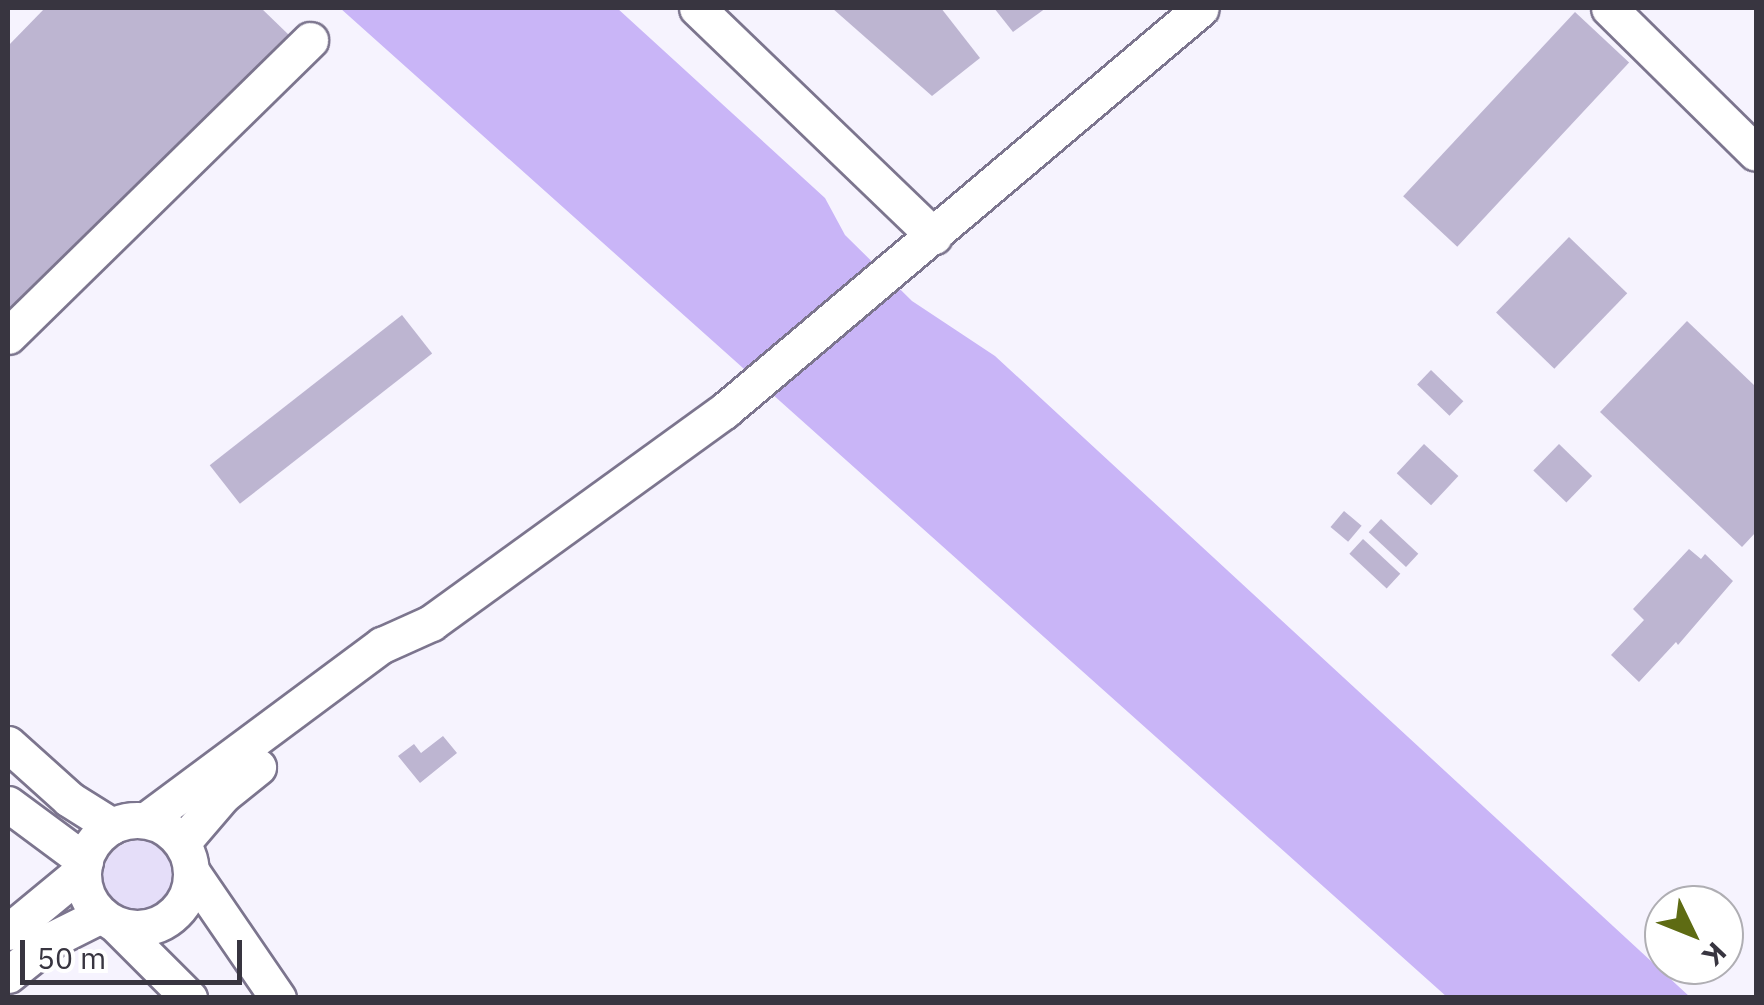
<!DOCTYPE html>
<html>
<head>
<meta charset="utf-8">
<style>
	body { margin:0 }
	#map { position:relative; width:1764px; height:1005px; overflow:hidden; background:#f6f3fe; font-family:"IBM Plex Sans",sans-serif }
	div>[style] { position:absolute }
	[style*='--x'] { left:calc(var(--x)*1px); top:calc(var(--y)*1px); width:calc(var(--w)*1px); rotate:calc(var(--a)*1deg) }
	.green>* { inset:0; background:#e5def9 }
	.round { border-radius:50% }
	.water>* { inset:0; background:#c9b5f7 }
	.building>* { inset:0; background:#bdb5d1; transform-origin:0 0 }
	.roads { filter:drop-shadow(2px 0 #7c758e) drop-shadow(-2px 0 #7c758e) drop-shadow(0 2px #7c758e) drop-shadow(0 -2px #7c758e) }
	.minor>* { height:35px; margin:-17.5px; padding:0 17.5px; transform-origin:17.5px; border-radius:17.5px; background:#fff }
	.minor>.ring { margin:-17.5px; padding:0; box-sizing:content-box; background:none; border:35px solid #fff; border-radius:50% }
	span { translate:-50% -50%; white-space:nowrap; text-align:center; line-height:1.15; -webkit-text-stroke:8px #fff; paint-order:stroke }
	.frame { position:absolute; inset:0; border:10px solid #383540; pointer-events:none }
	.north { position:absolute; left:1644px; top:885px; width:100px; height:100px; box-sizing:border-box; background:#fff; border:2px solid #afaeb3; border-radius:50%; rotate:133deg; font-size:28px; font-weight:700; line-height:40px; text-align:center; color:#383540 }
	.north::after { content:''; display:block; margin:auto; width:35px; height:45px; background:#5e6b13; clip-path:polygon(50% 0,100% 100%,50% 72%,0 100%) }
	.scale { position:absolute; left:20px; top:940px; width:222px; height:45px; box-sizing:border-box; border:5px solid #383540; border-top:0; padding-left:12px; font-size:30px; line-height:35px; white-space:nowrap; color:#383540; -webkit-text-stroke:8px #fff; paint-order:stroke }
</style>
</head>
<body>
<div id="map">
	<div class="green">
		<i class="round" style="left:103px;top:840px;width:74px;height:74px"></i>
	</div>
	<div class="water">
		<i style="clip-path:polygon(340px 8px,617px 8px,825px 198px,845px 235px,912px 301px,995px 356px,1690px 997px,1447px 997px)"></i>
	</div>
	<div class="building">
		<i style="clip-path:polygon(45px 8px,261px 8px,290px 36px,8px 319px,8px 46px)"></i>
		<i style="clip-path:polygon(832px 8px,941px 8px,980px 58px,932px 96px)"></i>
		<i style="clip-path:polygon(994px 8px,1046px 8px,1013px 32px)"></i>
		<i style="left:1575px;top:12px;width:74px;height:252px;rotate:43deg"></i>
		<i style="left:1569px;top:237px;width:81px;height:105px;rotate:44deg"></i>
		<i style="left:402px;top:315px;width:49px;height:244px;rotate:52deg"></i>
		<i style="clip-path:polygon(1687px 321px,1756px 387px,1756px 532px,1742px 547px,1600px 412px)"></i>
		<i style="left:1431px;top:370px;width:45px;height:20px;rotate:44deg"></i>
		<i style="left:1424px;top:444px;width:47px;height:40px;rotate:43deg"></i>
		<i style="left:1559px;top:444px;width:46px;height:37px;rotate:44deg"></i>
		<i style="left:1344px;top:511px;width:23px;height:21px;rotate:40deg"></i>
		<i style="left:1381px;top:519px;width:51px;height:18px;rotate:43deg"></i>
		<i style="left:1363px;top:539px;width:51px;height:20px;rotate:43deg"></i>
		<i style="clip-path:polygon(1689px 549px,1701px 559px,1705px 554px,1733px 581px,1678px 645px,1676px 642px,1639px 682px,1611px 655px,1644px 620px,1633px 609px)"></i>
		<i style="clip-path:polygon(443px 736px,457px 753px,420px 783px,398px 756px,414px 744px,421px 753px)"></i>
	</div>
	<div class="roads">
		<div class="minor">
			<i style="--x:697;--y:8;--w:329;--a:43.9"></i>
			<i style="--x:1609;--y:8;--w:206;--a:44.6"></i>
			<i style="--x:8;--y:336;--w:423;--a:-44.4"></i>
			<i style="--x:8;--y:744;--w:82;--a:42"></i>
			<i style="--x:69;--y:799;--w:51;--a:32.1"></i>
			<i style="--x:8;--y:804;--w:96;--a:36.5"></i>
			<i style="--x:146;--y:820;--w:294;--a:-36.6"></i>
			<i style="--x:382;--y:645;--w:54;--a:-24.2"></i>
			<i style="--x:431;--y:623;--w:362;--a:-35.9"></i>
			<i style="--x:724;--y:411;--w:624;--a:-40.19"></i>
			<i class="ring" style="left:83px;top:820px;width:73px;height:73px"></i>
			<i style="--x:182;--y:843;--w:63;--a:-49.5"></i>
			<i style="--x:223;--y:795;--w:45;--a:-38.7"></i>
			<i style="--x:191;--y:871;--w:154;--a:55.6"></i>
			<i style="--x:115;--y:924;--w:105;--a:45"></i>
			<i style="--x:8;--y:932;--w:97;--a:-39.6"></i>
			<i style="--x:8;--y:975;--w:58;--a:-38.7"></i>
			<i style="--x:53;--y:939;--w:54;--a:-26.6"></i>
		</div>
	</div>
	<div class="frame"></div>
	<div class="north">K</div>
	<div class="scale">50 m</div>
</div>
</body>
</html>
